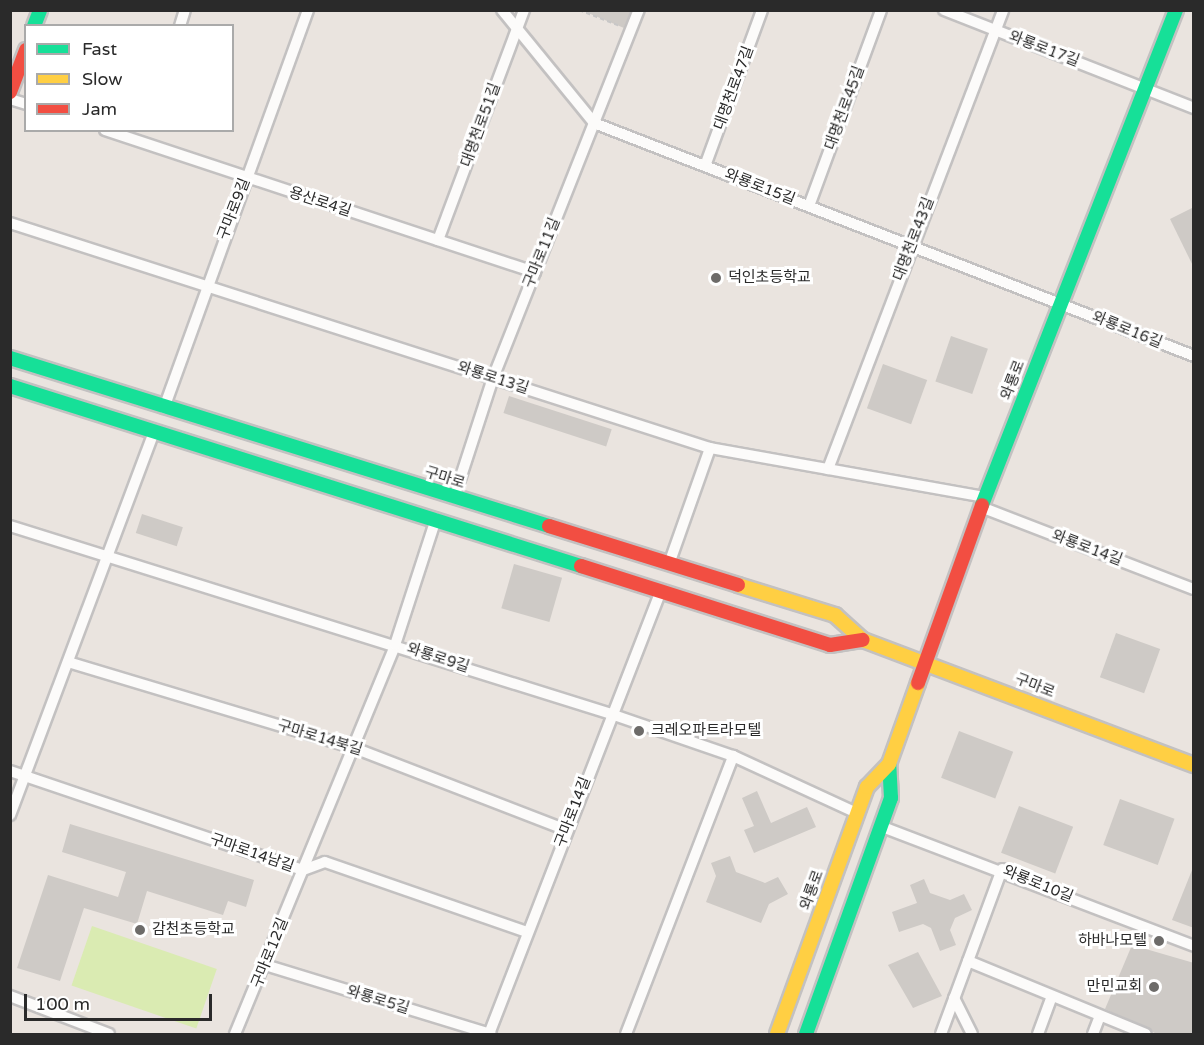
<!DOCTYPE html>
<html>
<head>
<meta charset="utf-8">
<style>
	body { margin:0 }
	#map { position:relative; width:1204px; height:1045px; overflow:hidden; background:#eae4df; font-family:"Varela Round","Noto Sans KR",sans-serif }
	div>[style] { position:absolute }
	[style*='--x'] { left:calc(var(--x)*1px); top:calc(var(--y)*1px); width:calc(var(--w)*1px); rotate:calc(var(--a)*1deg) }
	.pitch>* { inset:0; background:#daebb2; transform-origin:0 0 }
	.building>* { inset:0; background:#cecac6; transform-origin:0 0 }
	.path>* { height:2px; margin-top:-1px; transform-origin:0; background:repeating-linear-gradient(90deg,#c8c7c7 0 4.5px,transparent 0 7.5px) }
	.roads { filter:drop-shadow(2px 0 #c3c1c1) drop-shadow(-2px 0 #c3c1c1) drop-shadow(0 2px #c3c1c1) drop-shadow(0 -2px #c3c1c1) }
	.street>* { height:10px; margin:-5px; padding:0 5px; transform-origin:5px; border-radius:5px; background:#fcfbfa }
	.fast>* { height:14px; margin:-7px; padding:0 7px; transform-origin:7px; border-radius:7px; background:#16e098 }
	.slow>* { height:14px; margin:-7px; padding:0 7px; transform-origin:7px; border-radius:7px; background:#ffcf43 }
	.jam>* { height:14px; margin:-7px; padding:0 7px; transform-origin:7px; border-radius:7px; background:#f24e42 }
	.dots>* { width:16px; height:16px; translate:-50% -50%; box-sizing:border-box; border:3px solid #fff; border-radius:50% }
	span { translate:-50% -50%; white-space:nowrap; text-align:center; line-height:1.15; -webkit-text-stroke:6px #fff; paint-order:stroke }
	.street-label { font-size:15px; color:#2a2a2a }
	.poi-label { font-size:15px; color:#2a2a2a }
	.left { translate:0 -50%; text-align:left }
	.right { translate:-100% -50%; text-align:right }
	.frame { position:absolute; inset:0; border:12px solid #2a2a2a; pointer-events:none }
	.legend { position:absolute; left:24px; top:24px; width:210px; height:108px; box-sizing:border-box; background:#fff; border:2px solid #aaa; margin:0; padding:8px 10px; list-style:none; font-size:18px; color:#2a2a2a }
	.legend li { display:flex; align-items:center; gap:12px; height:30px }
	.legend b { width:30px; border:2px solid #aaa }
	.scale { position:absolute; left:24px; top:994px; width:188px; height:27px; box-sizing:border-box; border:3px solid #2a2a2a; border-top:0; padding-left:8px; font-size:18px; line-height:21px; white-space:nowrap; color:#2a2a2a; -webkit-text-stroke:4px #fff; paint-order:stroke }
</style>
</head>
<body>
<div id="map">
	<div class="pitch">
		<i style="left:92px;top:926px;width:132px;height:63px;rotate:19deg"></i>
	</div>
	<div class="building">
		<i style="clip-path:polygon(581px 10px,631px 10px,624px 28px)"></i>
		<i style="clip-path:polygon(1194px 207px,1194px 268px,1170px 219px)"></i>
		<i style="left:951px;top:336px;width:39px;height:48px;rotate:19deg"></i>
		<i style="left:883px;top:364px;width:47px;height:47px;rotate:20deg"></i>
		<i style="left:509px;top:396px;width:108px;height:18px;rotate:18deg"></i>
		<i style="left:142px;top:514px;width:43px;height:20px;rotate:18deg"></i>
		<i style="left:514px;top:564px;width:50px;height:46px;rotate:16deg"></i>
		<i style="left:1116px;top:633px;width:47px;height:47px;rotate:20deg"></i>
		<i style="left:959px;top:731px;width:58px;height:50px;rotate:21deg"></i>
		<i style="clip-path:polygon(757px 791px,771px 823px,807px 807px,816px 827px,754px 853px,744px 830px,754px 826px,742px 798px)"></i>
		<i style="left:1120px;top:799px;width:58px;height:49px;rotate:20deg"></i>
		<i style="left:1019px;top:806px;width:58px;height:50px;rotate:21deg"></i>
		<i style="clip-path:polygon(70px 824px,254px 880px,246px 907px,228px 901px,223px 915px,147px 891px,137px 924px,84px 908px,60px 981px,17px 968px,48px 875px,118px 897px,126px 872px,62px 852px)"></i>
		<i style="clip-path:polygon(730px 856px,736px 872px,765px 883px,778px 877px,788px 894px,769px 904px,761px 923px,706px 902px,716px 876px,711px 863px)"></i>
		<i style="clip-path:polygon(1194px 865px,1194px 928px,1172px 920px)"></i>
		<i style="clip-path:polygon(924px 879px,930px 893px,950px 900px,964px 894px,972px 910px,955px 918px,950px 930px,956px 945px,940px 951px,931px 928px,923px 924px,899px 932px,892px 912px,917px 903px,910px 885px)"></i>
		<i style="clip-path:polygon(1132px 945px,1194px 963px,1194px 1035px,1159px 1035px,1105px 1009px)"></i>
		<i style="clip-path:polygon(918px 952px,942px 996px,913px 1008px,888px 965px)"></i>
	</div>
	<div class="path">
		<i style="--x:579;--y:10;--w:44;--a:21.3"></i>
	</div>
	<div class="roads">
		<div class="street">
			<i style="--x:502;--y:10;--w:146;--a:50.8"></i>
			<i style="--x:594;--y:123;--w:644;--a:21.22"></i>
			<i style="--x:944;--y:10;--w:269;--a:21.4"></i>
			<i style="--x:180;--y:26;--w:17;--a:-73"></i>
			<i style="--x:10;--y:99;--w:17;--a:17"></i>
			<i style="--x:105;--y:130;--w:453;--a:18.3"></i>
			<i style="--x:705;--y:166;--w:166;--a:-69.9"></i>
			<i style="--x:809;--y:206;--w:209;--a:-69.8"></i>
			<i style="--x:10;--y:223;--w:735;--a:17.82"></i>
			<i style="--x:710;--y:448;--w:279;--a:10.1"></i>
			<i style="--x:438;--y:240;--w:246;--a:-69.5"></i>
			<i style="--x:164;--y:408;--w:423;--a:-70.1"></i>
			<i style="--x:828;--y:469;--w:491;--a:-69.1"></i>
			<i style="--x:454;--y:498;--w:126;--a:-72"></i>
			<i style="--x:493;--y:378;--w:396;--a:-68.4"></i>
			<i style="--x:981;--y:507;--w:228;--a:21.1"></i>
			<i style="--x:10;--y:526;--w:630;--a:17.37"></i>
			<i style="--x:611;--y:714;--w:129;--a:19"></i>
			<i style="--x:733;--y:756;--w:136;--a:24.7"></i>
			<i style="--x:669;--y:564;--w:123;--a:-70.5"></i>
			<i style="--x:68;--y:662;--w:299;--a:16.7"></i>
			<i style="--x:354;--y:748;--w:228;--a:21.1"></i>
			<i style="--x:10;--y:771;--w:309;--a:18.7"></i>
			<i style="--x:303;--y:870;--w:23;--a:-20"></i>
			<i style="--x:325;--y:862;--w:214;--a:19.1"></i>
			<i style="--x:10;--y:815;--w:410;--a:-69.4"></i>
			<i style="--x:880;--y:826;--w:336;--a:20.9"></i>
			<i style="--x:968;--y:961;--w:192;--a:22.3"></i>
			<i style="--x:265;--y:965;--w:236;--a:17"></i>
			<i style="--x:10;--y:996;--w:106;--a:21"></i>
			<i style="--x:954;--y:998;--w:40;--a:63.4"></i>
			<i style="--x:235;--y:1034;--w:421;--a:-67.6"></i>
			<i style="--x:395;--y:645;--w:133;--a:-72"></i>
			<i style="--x:489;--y:1034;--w:475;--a:-68.8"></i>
			<i style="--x:626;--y:1034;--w:298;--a:-68.9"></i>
			<i style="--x:941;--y:1034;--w:176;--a:-69.7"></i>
			<i style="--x:1038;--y:1034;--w:40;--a:-69.8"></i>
			<i style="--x:1093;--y:1034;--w:19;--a:-69"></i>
		</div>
		<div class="fast">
			<i style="--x:34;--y:26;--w:17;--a:-69"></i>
			<i style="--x:10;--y:358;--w:565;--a:17.31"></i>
			<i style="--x:10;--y:386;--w:599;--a:17.5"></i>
			<i style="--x:982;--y:505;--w:532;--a:-68.6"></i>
			<i style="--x:806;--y:1034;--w:251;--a:-70.2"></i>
			<i style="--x:891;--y:798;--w:34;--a:-93"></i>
		</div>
		<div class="slow">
			<i style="--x:738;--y:585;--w:102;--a:17.2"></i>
			<i style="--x:835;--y:615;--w:38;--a:42"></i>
			<i style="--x:863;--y:640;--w:354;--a:20.7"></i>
			<i style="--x:777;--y:1034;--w:263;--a:-70"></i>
			<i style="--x:867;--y:787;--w:32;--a:-46"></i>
			<i style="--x:889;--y:764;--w:86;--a:-70.3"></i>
		</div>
		<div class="jam">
			<i style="--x:10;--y:92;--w:45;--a:-69.1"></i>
			<i style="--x:549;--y:526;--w:198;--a:17.3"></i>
			<i style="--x:581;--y:566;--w:261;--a:17.6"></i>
			<i style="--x:830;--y:645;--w:33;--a:-9"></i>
			<i style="--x:918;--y:683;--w:189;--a:-70.2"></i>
		</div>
	</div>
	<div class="dots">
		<i style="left:716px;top:278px;background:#6d6b69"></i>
		<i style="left:639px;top:731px;background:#6d6b69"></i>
		<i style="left:140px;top:930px;background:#6d6b69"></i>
		<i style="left:1159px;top:941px;background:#6d6b69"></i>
		<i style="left:1154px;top:987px;background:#6d6b69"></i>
	</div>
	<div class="street-label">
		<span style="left:1044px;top:49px;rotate:21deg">와룡로17길</span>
		<span style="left:734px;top:88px;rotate:-70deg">대명천로47길</span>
		<span style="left:845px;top:108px;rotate:-70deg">대명천로45길</span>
		<span style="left:481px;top:125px;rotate:-70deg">대명천로51길</span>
		<span style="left:760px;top:187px;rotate:21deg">와룡로15길</span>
		<span style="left:320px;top:202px;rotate:18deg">용산로4길</span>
		<span style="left:234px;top:209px;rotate:-69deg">구마로9길</span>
		<span style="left:914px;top:239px;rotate:-69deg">대명천로43길</span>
		<span style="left:542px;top:253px;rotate:-68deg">구마로11길</span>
		<span style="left:1127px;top:330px;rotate:22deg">와룡로16길</span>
		<span style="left:493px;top:378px;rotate:18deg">와룡로13길</span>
		<span style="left:1013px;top:380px;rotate:-69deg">와룡로</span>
		<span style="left:445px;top:478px;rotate:17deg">구마로</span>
		<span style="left:1087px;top:548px;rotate:21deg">와룡로14길</span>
		<span style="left:438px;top:658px;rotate:18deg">와룡로9길</span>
		<span style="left:1035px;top:686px;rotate:21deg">구마로</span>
		<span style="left:320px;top:738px;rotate:17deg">구마로14북길</span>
		<span style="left:573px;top:812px;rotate:-69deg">구마로14길</span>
		<span style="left:252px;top:853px;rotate:19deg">구마로14남길</span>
		<span style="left:1038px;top:884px;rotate:22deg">와룡로10길</span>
		<span style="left:812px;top:890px;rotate:-70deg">와룡로</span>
		<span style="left:270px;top:953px;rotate:-68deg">구마로12길</span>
		<span style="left:378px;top:1000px;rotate:17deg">와룡로5길</span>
	</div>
	<div class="poi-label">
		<span class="left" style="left:728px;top:278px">덕인초등학교</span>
		<span class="left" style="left:651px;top:731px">크레오파트라모텔</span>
		<span class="left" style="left:152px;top:930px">감천초등학교</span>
		<span class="right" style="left:1147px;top:941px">하바나모텔</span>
		<span class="right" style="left:1142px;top:987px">만민교회</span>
	</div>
	<div class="frame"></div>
	<ul class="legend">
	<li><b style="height:8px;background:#16e098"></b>Fast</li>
	<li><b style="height:8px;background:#ffcf43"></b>Slow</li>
	<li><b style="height:8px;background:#f24e42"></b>Jam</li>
	</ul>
	<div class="scale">100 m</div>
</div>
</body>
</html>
